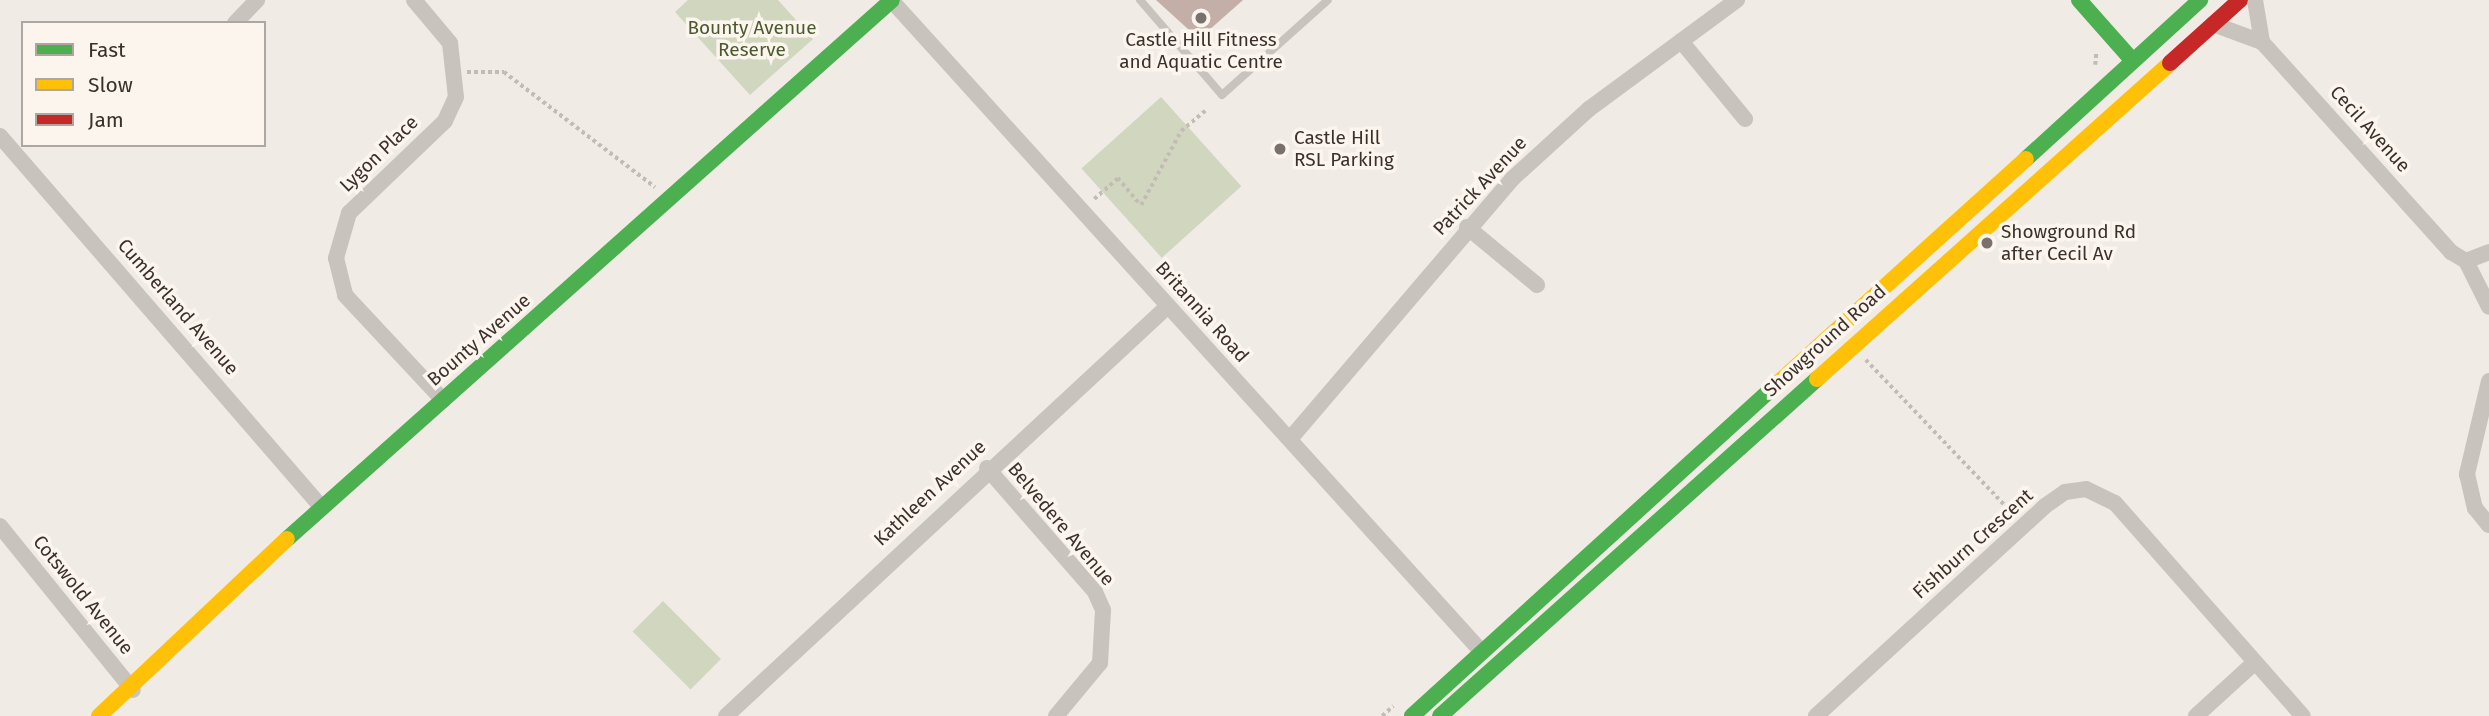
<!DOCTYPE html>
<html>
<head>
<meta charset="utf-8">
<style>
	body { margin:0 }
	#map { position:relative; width:2489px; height:716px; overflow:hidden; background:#f0ebe5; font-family:"Fira Sans",sans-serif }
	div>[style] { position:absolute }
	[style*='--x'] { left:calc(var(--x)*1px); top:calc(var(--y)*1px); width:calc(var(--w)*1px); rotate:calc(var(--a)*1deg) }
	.green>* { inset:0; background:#d1d6bf; transform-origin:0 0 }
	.building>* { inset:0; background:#c3afa7 }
	.path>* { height:3.5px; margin-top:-1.75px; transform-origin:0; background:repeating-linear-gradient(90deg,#c2bbb6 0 3.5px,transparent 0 7px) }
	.lane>* { height:8px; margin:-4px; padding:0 4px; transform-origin:4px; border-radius:4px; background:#c9c3be }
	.street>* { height:16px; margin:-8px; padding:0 8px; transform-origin:8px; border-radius:8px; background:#c9c3be }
	.fast>* { height:16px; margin:-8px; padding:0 8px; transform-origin:8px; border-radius:8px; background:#4caf50 }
	.slow>* { height:16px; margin:-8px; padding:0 8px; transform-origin:8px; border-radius:8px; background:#ffc107 }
	.jam>* { height:16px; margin:-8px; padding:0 8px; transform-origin:8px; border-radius:8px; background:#c62828 }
	.dots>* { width:19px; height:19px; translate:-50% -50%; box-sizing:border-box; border:4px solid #fbf5ee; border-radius:50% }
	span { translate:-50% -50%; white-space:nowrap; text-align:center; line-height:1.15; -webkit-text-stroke:7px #fbf5ee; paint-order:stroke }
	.park-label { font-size:19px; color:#4a5a2e }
	.poi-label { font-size:19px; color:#3b302b }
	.left { translate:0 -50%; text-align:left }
	.street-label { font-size:19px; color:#3b302b }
	.legend { position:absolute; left:21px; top:21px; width:245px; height:126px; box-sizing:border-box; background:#fbf5ee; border:2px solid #aea6a0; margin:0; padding:9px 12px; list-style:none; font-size:21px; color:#3b302b }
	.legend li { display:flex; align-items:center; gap:14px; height:35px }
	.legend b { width:35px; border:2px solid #aea6a0 }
</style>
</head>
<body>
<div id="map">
	<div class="green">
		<i style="clip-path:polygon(688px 0,778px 0,813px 39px,750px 95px,675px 12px)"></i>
		<i style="left:1161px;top:97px;width:120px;height:107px;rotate:48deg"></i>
		<i style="left:663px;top:601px;width:82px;height:43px;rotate:45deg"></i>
	</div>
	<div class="building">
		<i style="clip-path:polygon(1156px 0,1243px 0,1199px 39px)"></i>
	</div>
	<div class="path">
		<i style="--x:2095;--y:65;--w:11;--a:-85"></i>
		<i style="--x:467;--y:72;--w:37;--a:0"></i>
		<i style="--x:504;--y:72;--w:190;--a:37.3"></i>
		<i style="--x:1094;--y:199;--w:32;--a:-41"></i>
		<i style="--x:1118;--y:178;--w:35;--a:50"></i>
		<i style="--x:1141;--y:205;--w:84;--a:-61.6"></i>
		<i style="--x:1181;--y:131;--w:33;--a:-40"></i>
		<i style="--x:1866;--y:360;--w:213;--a:46.3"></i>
		<i style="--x:1382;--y:716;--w:15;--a:-42"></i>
	</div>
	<div class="lane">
		<i style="--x:1140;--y:0;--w:125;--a:49.2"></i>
		<i style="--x:1222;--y:95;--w:142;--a:-41.9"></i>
	</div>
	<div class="street">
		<i style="--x:414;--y:0;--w:56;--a:50.1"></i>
		<i style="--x:450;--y:43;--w:54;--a:83.7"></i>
		<i style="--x:456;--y:97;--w:26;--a:115"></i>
		<i style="--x:445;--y:121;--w:133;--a:136.2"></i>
		<i style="--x:349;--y:213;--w:47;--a:106.1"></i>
		<i style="--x:336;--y:258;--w:38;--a:76"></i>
		<i style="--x:345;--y:295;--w:144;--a:47"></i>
		<i style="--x:891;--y:0;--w:880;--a:47.81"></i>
		<i style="--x:2255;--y:0;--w:43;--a:80.5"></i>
		<i style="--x:235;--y:23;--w:32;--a:-46"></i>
		<i style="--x:2213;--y:24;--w:52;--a:20.2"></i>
		<i style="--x:2262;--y:42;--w:283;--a:48"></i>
		<i style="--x:2451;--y:252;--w:17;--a:31"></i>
		<i style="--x:2466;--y:261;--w:25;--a:-21"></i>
		<i style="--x:1681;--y:41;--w:101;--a:50.6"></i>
		<i style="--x:0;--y:136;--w:491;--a:49.1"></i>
		<i style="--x:1467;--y:227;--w:91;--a:39.6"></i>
		<i style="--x:2466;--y:261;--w:51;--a:63.4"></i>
		<i style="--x:2489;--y:381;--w:96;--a:103.3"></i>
		<i style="--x:2467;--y:474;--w:35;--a:77"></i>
		<i style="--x:2475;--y:508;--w:22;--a:51"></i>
		<i style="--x:1290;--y:439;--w:342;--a:-49.5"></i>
		<i style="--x:1512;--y:179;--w:104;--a:-42.3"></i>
		<i style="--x:1589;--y:109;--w:184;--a:-36.4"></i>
		<i style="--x:987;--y:468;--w:164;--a:48.9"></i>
		<i style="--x:1095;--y:592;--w:20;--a:66"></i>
		<i style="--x:1103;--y:610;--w:53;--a:93.2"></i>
		<i style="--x:1100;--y:663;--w:69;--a:129.7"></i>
		<i style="--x:0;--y:526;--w:211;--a:51"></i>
		<i style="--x:726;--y:716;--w:603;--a:-42.85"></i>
		<i style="--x:1816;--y:716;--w:311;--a:-42.5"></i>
		<i style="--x:2045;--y:506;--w:24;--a:-35"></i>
		<i style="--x:2065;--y:492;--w:21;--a:-8"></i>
		<i style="--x:2086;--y:489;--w:32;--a:26"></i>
		<i style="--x:2115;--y:503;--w:284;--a:48.6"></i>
		<i style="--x:2196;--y:716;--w:79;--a:-42.4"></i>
	</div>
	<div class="fast">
		<i style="--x:2079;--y:0;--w:81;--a:48.5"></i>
		<i style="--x:2026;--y:159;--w:236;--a:-42.4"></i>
		<i style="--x:287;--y:539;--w:810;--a:-41.7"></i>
		<i style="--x:1412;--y:716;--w:495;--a:-42.3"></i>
		<i style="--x:1440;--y:716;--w:506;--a:-41.79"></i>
	</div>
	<div class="slow">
		<i style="--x:1817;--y:379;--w:474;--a:-41.8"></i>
		<i style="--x:1778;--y:383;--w:334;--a:-42.1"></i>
		<i style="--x:99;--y:716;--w:258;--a:-43.3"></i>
	</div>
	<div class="jam">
		<i style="--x:2170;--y:63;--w:94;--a:-42"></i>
	</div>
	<div class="dots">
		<i style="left:1201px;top:18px;background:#7a716c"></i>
		<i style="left:1280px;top:149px;background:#7a716c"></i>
		<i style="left:1987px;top:243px;background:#7a716c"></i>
	</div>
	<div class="park-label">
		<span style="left:752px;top:39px">Bounty Avenue<br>Reserve</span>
	</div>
	<div class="poi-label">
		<span style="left:1201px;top:51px">Castle Hill Fitness<br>and Aquatic Centre</span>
		<span class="left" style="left:1294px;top:149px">Castle Hill<br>RSL Parking</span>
		<span class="left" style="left:2001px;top:243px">Showground Rd<br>after Cecil Av</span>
	</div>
	<div class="street-label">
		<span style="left:2370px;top:129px;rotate:48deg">Cecil Avenue</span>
		<span style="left:379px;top:154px;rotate:-44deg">Lygon Place</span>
		<span style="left:1480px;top:186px;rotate:-47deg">Patrick Avenue</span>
		<span style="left:178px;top:307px;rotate:49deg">Cumberland Avenue</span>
		<span style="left:1202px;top:312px;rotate:48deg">Britannia Road</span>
		<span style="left:479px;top:340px;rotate:-41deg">Bounty Avenue</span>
		<span style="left:1825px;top:341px;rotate:-42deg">Showground Road</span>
		<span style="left:930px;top:493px;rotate:-43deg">Kathleen Avenue</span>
		<span style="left:1061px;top:524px;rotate:50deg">Belvedere Avenue</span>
		<span style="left:1973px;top:544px;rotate:-42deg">Fishburn Crescent</span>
		<span style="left:83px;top:595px;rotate:51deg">Cotswold Avenue</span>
	</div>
	<ul class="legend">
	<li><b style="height:9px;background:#4caf50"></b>Fast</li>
	<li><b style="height:9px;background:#ffc107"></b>Slow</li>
	<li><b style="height:9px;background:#c62828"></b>Jam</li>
	</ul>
</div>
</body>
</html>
